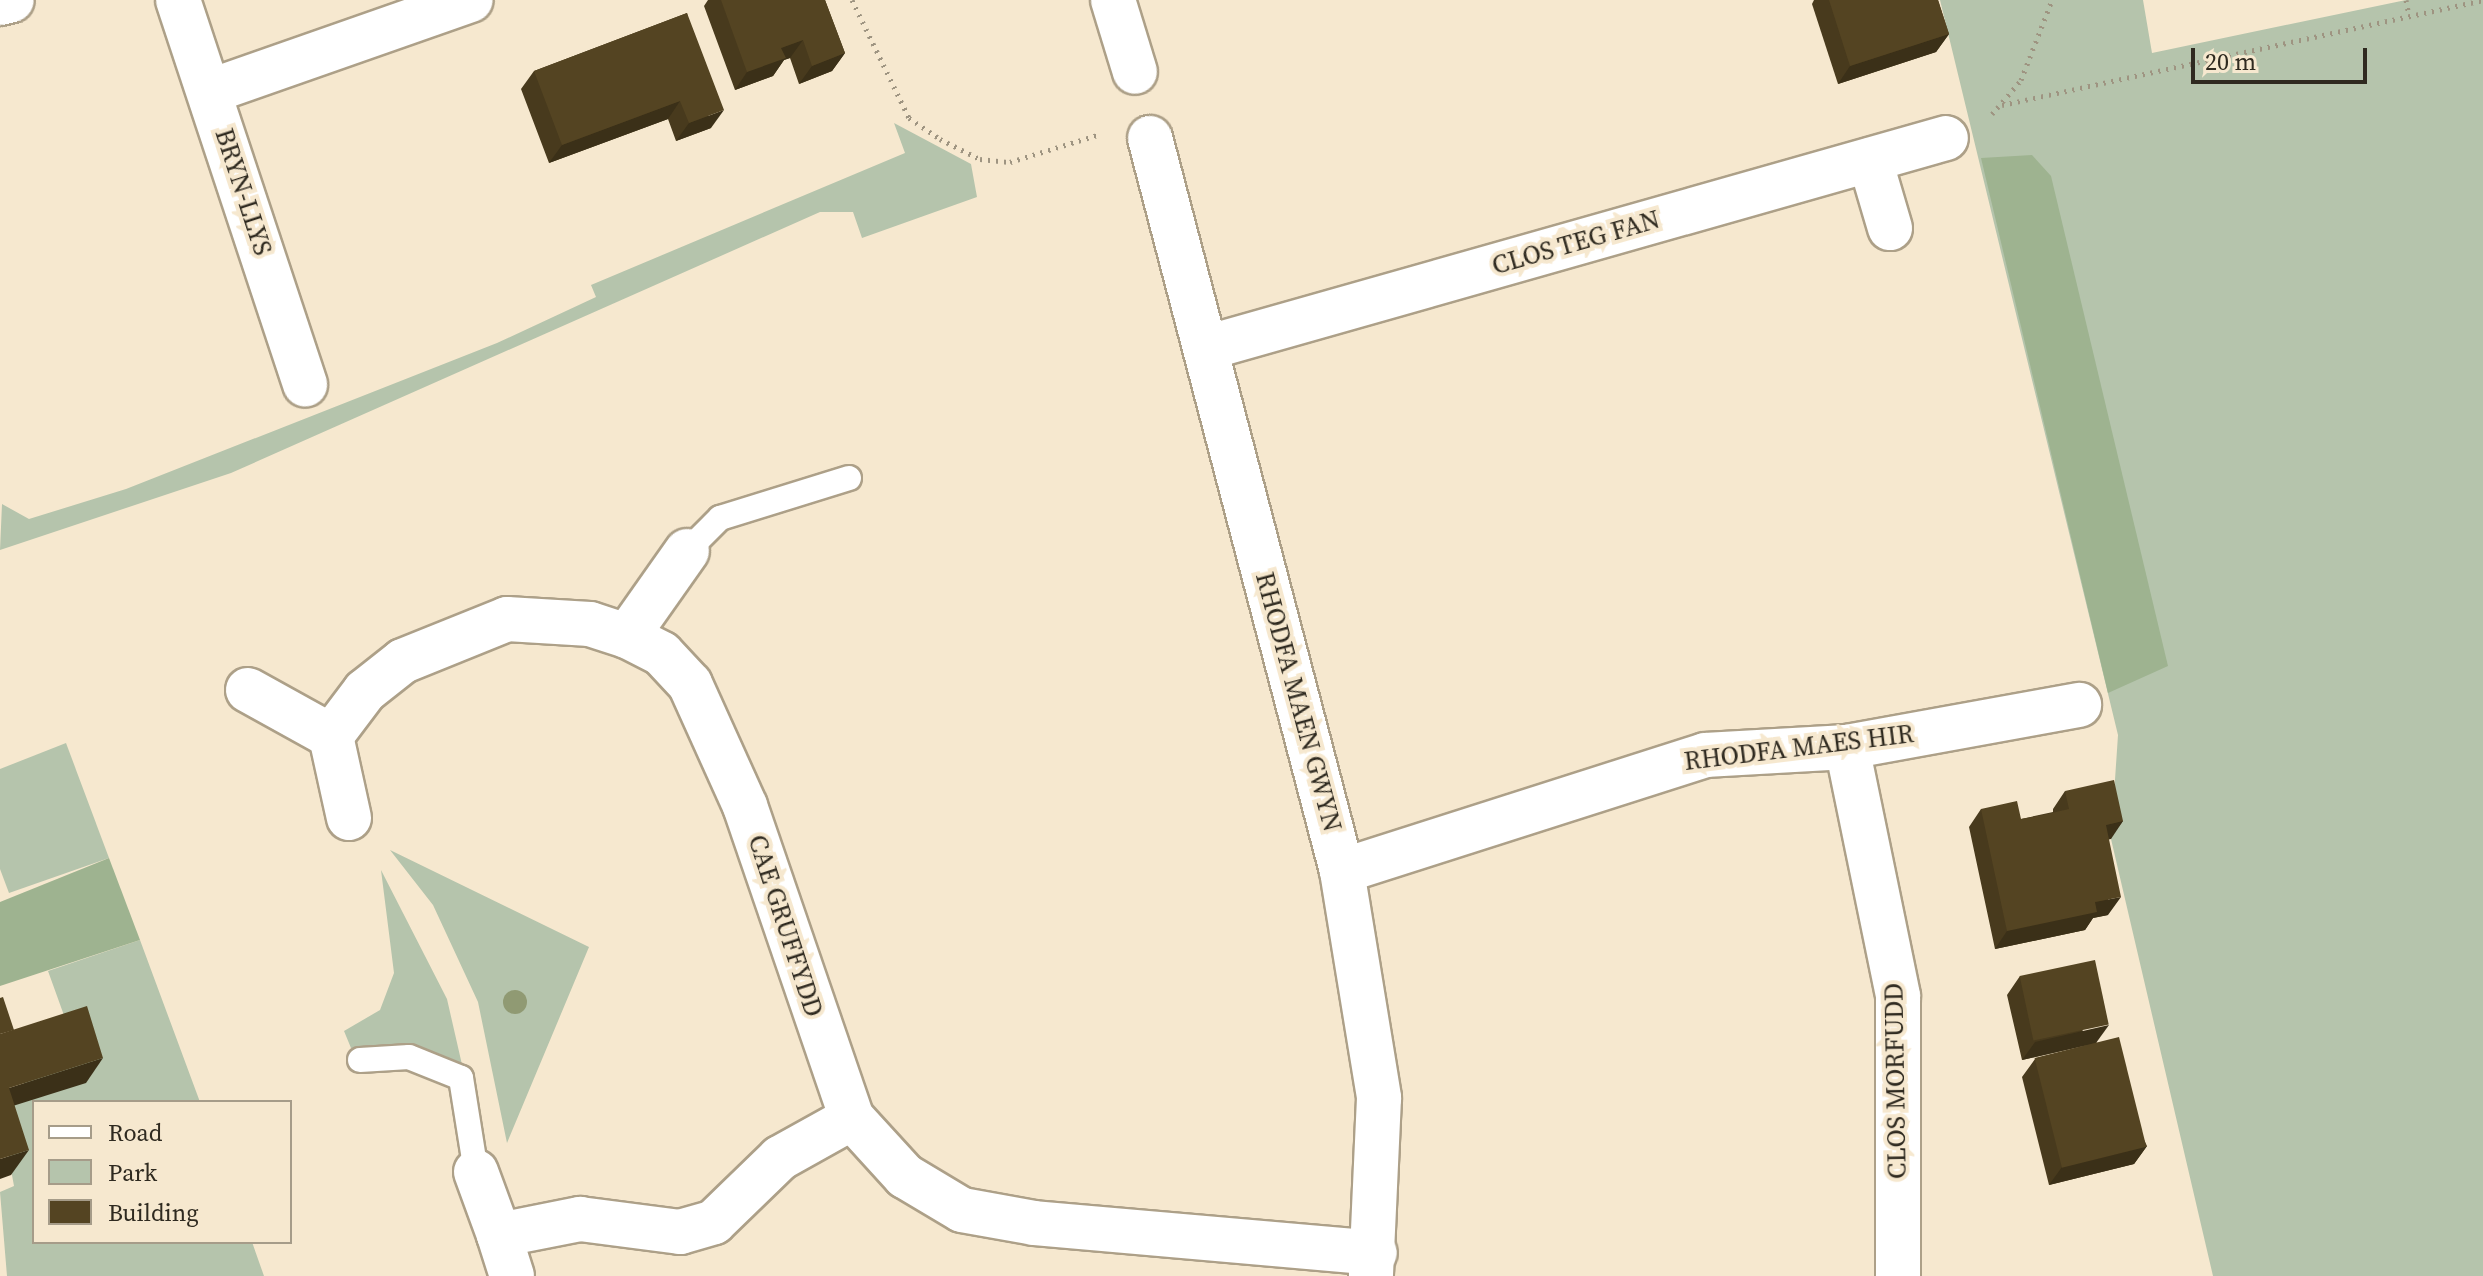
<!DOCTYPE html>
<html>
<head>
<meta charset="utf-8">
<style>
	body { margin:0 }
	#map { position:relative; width:2483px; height:1276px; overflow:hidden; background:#f6e8cf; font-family:"Source Serif 4",serif }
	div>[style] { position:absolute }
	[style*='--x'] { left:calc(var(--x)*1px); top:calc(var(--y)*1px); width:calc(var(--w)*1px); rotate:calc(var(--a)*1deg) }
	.green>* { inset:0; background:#b5c4ac }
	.forest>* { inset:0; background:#9eb390 }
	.path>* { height:5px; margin-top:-2.5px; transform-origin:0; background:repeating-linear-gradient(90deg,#9e9481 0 2px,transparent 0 8px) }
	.roads { filter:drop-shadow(2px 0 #ada088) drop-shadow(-2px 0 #ada088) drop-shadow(0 2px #ada088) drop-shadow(0 -2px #ada088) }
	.lane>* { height:24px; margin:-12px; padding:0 12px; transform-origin:12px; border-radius:12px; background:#fff }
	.street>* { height:44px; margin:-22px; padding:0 22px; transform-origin:22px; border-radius:22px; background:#fff }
	.trees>* { width:24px; height:24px; margin:-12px; border-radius:50%; background:#909a73 }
	.wall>* { inset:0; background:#483a1d }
	.shaded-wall>* { inset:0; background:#3b3018 }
	.building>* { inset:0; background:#544422; transform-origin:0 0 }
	span { translate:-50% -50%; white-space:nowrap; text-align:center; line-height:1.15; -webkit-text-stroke:8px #f6e8cf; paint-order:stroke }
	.street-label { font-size:26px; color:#2f2a20 }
	.legend { position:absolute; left:32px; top:1100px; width:260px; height:144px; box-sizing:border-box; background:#f6e8cf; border:2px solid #a69c89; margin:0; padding:10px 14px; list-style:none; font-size:24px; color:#2f2a20 }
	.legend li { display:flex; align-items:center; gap:16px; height:40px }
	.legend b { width:40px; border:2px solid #a69c89 }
	.scale { position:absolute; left:2191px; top:48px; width:176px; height:36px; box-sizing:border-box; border:4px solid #2f2a20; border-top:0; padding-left:10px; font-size:24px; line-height:28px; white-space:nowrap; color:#2f2a20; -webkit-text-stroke:6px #f6e8cf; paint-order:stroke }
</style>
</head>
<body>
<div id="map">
	<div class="green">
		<i style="clip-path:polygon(1940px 0,2143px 0,2152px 53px,2406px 0,2483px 0,2483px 1276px,2213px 1276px,2111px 839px,2118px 735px)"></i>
		<i style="clip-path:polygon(894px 123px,971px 164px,977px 197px,862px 238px,853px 212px,820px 212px,231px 473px,0 550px,2px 504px,29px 519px,126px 489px,497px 343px,596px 297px,591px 285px,905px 153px)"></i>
		<i style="clip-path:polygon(66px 743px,109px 858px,9px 893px,0 869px,0 769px)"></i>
		<i style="clip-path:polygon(390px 850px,589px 947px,507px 1143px,478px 1002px,433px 905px)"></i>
		<i style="clip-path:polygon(381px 870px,447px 999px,463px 1069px,395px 1045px,351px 1048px,344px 1031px,380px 1010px,394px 973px)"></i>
		<i style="clip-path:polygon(140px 940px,200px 1102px,34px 1102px,34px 1242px,252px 1242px,264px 1276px,7px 1276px,0 1192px,14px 1186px,0 1110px,70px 1032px,48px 971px)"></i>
	</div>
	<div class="forest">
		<i style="clip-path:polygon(2032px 155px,2051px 176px,2168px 666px,2108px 693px,1981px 158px)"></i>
		<i style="clip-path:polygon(109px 858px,140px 940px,0 986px,0 902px)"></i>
	</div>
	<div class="path">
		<i style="--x:852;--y:0;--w:131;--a:64.2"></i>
		<i style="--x:909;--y:118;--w:37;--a:34"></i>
		<i style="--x:940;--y:139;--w:45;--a:26.6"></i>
		<i style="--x:980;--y:159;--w:30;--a:6"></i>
		<i style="--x:1010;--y:162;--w:91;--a:-17.2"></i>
		<i style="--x:2406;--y:0;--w:15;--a:79"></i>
		<i style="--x:2002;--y:105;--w:492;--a:-12.3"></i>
		<i style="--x:1992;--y:114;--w:45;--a:-49.5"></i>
		<i style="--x:2021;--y:80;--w:86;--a:-68.8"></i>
	</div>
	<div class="roads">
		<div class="lane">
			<i style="--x:687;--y:551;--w:47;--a:-45"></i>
			<i style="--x:720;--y:518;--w:135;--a:-17.2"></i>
			<i style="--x:360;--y:1060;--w:49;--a:-3.5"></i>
			<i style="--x:409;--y:1057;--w:56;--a:22"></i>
			<i style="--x:461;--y:1078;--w:95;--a:80.9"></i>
		</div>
		<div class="street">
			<i style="--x:178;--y:0;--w:405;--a:71.7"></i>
			<i style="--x:1113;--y:0;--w:75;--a:73"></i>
			<i style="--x:0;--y:3;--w:12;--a:-14"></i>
			<i style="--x:211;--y:91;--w:275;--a:-19.3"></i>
			<i style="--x:1150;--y:138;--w:758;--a:75.32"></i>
			<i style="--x:1342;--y:871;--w:230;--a:80.7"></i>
			<i style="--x:1379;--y:1098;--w:178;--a:92.6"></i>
			<i style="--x:1870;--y:160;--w:71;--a:73.6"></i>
			<i style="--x:1206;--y:348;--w:769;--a:-15.84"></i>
			<i style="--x:627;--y:636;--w:104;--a:-54.8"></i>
			<i style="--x:248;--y:690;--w:95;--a:29"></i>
			<i style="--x:1847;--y:747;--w:254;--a:78.4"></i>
			<i style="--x:1898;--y:996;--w:280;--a:90"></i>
			<i style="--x:349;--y:818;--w:84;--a:-102.4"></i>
			<i style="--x:331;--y:736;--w:56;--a:-52.9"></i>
			<i style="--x:365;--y:691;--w:48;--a:-38.3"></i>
			<i style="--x:403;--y:661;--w:112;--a:-22"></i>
			<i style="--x:507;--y:619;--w:83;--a:3.4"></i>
			<i style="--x:590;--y:624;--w:39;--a:18"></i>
			<i style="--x:627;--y:636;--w:39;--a:27"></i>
			<i style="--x:662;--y:654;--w:41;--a:47"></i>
			<i style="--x:690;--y:684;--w:134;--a:65.7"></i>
			<i style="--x:745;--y:806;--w:330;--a:71.1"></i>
			<i style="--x:852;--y:1118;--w:79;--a:47.6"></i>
			<i style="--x:905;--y:1176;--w:66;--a:30.8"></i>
			<i style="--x:962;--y:1210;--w:73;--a:10.2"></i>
			<i style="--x:1034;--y:1223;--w:342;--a:5"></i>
			<i style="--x:1342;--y:871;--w:381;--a:-17.7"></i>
			<i style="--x:1705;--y:755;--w:142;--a:-3.2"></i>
			<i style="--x:1847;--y:747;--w:236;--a:-10.3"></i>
			<i style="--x:476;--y:1172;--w:67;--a:69.9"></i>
			<i style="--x:499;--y:1235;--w:83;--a:-11.2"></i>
			<i style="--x:580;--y:1219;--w:101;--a:7.4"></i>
			<i style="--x:680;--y:1232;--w:35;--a:-16"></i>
			<i style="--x:714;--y:1222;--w:92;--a:-44.1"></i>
			<i style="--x:780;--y:1158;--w:82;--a:-29.1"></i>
			<i style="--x:499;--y:1235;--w:43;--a:72.4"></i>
		</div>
	</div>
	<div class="trees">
		<i style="left:515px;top:1002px"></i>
	</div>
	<div class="wall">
		<i style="clip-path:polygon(708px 0,825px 0,845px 53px,832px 71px,799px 84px,790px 58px,784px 60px,773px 76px,735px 90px,704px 6px)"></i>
		<i style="clip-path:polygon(1814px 0,1938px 0,1949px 34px,1936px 52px,1838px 84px,1812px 4px)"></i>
		<i style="clip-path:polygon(687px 13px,711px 128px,676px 141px,668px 119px,549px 163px,521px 89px,534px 71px)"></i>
		<i style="clip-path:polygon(2065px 791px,2123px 821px,2109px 839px,2108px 915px,2093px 918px,2085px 930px,1995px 949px,1969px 827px,1981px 809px,2021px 819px,2053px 812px,2053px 809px)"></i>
		<i style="clip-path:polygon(2020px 976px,2097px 1043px,2147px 1146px,2134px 1164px,2049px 1185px,2022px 1077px,2035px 1059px,2088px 1045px,2022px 1060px,2007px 995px)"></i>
	</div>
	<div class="shaded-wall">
		<i style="clip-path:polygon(1949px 34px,1936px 52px,1838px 84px,1850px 66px)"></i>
		<i style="clip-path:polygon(803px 40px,790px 58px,784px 60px,773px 76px,735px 90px,747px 72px,781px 48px)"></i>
		<i style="clip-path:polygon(845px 53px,832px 71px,799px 84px,812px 66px)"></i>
		<i style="clip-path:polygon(680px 101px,668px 119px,549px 163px,562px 145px)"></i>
		<i style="clip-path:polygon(724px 110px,711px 128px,676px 141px,689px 123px)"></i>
		<i style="clip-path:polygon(2123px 821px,2111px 839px,2094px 843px,2106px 825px)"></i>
		<i style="clip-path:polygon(2121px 897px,2108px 915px,2093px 918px,2085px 930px,1995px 949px,2007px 931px,2095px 902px)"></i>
		<i style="clip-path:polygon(2109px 1025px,2096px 1043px,2022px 1060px,2035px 1042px)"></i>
		<i style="clip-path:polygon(103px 1058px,86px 1083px,0 1110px,9px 1088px)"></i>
		<i style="clip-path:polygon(2147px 1146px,2134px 1164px,2049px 1185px,2062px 1167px)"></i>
		<i style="clip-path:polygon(29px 1150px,11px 1175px,0 1179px,0 1159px)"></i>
	</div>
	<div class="building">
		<i style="clip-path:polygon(721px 0,825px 0,845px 53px,812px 66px,803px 40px,781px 48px,786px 58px,747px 72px)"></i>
		<i style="clip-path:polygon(1829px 0,1938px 0,1949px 34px,1850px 66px)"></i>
		<i style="clip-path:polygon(687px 13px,724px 110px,689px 123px,680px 101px,562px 145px,534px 71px)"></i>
		<i style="clip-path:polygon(2114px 780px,2123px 821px,2106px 825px,2121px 897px,2095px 902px,2097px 912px,2007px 931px,1981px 809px,2017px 801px,2021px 819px,2043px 815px,2069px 809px,2065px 791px)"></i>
		<i style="left:2095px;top:960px;width:66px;height:77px;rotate:78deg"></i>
		<i style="clip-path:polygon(3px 997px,14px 1030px,0 1034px,0 998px)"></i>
		<i style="clip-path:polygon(87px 1006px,103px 1058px,9px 1088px,29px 1150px,0 1159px,0 1034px)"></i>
		<i style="left:2119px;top:1037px;width:113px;height:87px;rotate:76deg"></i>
	</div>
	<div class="street-label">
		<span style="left:243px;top:192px;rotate:72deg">BRYN-LLYS</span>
		<span style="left:1576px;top:243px;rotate:-16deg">CLOS TEG FAN</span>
		<span style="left:1298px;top:702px;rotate:75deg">RHODFA MAEN GWYN</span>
		<span style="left:1799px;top:748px;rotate:-7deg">RHODFA MAES HIR</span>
		<span style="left:785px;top:926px;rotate:72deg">CAE GRUFFYDD</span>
		<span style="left:1896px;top:1081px;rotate:-91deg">CLOS MORFUDD</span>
	</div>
	<ul class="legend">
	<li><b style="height:10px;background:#fff"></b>Road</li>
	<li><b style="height:22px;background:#b5c4ac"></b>Park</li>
	<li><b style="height:22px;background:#544422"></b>Building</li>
	</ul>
	<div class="scale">20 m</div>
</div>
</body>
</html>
